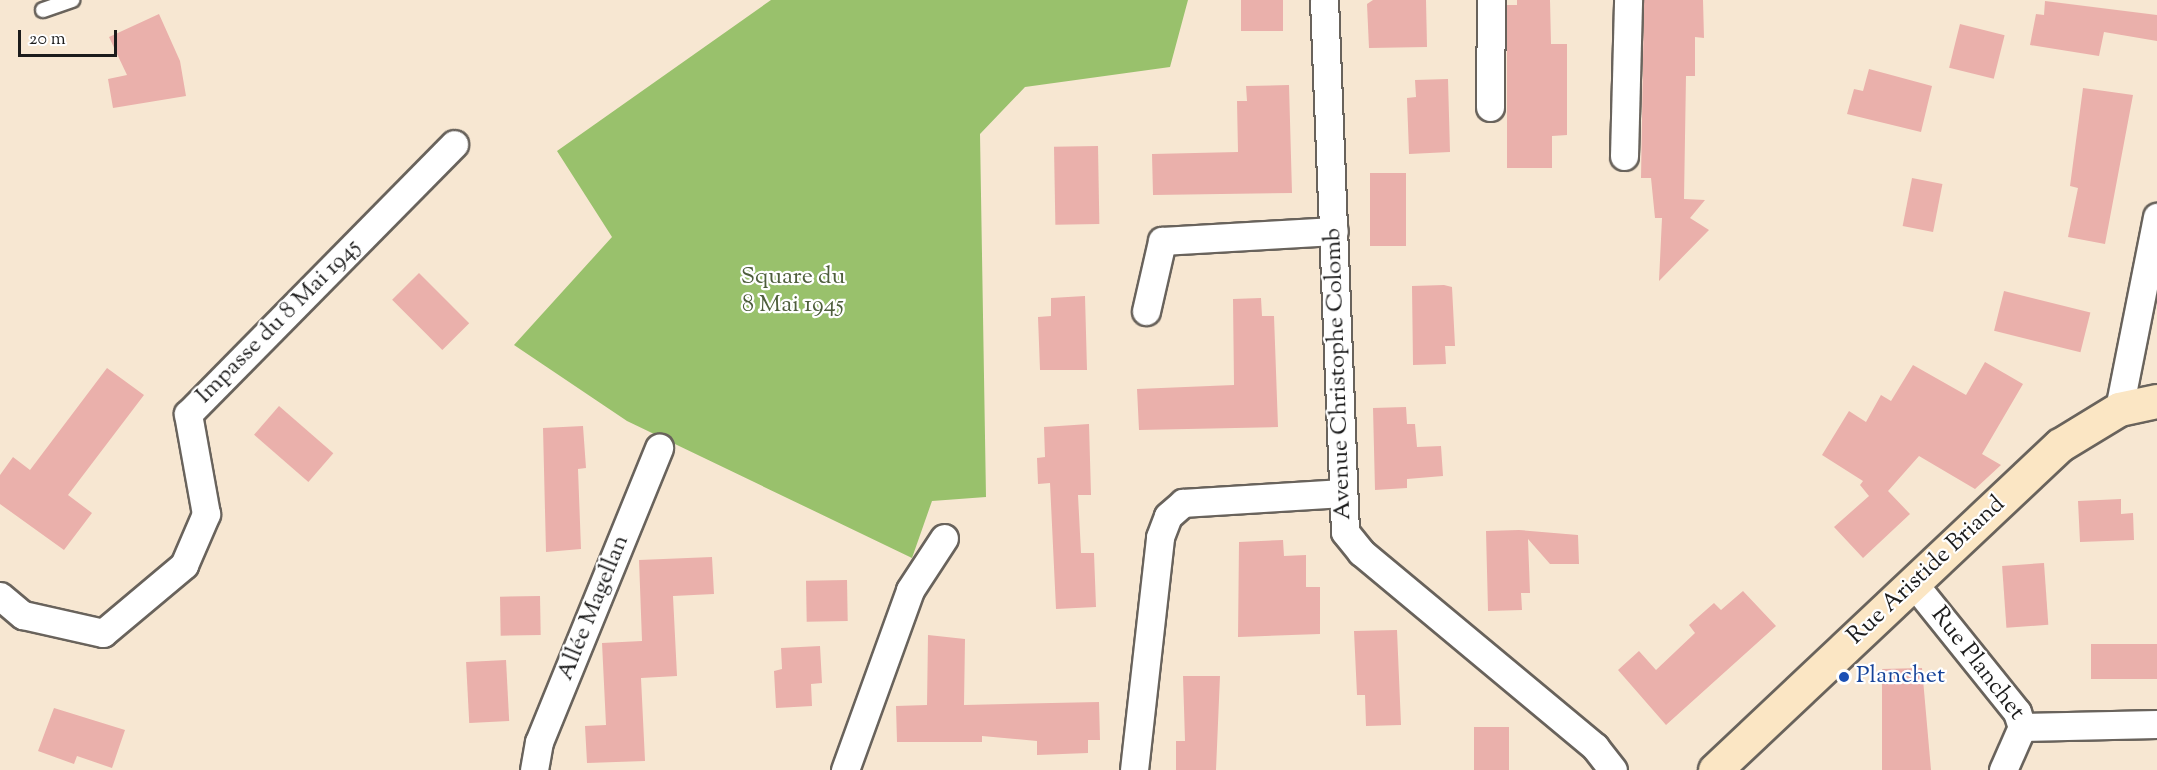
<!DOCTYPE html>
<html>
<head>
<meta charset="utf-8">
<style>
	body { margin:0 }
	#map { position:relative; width:2157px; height:770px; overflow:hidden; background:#f7e7d2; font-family:"Sorts Mill Goudy",serif }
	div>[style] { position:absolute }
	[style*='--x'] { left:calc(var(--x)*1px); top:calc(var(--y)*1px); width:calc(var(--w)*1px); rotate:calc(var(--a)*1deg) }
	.green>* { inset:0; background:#99c16c }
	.building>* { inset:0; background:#eab0ab; transform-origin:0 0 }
	.roads { filter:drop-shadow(2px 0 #69635c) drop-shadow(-2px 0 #69635c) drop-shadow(0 2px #69635c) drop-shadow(0 -2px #69635c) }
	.lane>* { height:14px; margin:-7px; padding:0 7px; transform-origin:7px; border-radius:7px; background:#fff }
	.street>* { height:27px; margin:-13.5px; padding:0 13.5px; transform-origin:13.5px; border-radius:13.5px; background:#fff }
	.secondary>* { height:33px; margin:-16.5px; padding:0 16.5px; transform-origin:16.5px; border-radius:16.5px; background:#fbe6c4 }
	.dots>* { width:16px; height:16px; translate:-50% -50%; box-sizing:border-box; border:3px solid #fff; border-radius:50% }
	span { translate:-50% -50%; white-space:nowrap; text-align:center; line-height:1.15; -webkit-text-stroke:4.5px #fff; paint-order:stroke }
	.park-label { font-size:24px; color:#4e5e3c }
	.street-label { font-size:24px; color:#1c1c1c }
	.transit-label { font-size:24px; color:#164399 }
	.left { translate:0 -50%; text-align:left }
	.scale { position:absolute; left:18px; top:30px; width:99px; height:27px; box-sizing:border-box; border:3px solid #1c1c1c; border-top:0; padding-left:8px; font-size:18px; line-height:21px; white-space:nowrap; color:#1c1c1c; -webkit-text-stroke:4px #fff; paint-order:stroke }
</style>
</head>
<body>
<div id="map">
	<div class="green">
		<i style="clip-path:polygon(771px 0,1188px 0,1170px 67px,1025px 87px,980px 134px,986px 497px,932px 501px,912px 558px,627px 421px,514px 345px,612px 237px,557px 151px)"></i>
	</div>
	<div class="building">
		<i style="left:1241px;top:0;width:42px;height:31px"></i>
		<i style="clip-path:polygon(1373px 0,1426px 0,1427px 47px,1369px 48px,1367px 4px)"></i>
		<i style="clip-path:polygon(1517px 0,1550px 0,1551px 44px,1567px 44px,1567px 135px,1552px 136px,1552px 168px,1507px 168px,1507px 5px,1517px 5px)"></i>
		<i style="clip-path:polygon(1644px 0,1703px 0,1704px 38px,1695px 37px,1695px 76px,1686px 76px,1684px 199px,1705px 200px,1690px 218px,1709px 230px,1659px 281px,1662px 218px,1655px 218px,1651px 178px,1641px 178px)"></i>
		<i style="clip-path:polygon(2045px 1px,2157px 15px,2157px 41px,2104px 32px,2099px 56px,2030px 45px,2036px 14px,2044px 15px)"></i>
		<i style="clip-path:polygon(159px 14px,180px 61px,186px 96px,113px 108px,108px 79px,127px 75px,109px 37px)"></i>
		<i style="left:1960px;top:24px;width:46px;height:45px;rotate:14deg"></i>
		<i style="clip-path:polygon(1869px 69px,1932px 86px,1921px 132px,1847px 114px,1854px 89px,1863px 91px)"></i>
		<i style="clip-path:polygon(1448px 79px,1450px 152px,1409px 154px,1407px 98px,1416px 97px,1415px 80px)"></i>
		<i style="clip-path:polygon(1289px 85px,1292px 193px,1153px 195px,1152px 154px,1238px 152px,1237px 101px,1247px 101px,1246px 86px)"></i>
		<i style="clip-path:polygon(2083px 88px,2133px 95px,2105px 244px,2068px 237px,2078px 188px,2070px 186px)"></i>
		<i style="left:1098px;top:146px;width:78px;height:44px;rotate:89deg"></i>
		<i style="left:1370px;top:173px;width:36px;height:73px"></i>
		<i style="left:1912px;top:178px;width:31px;height:49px;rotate:11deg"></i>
		<i style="left:419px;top:273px;width:71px;height:38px;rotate:45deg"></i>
		<i style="clip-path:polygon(1444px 285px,1452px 287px,1455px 346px,1445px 346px,1446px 364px,1413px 365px,1412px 286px)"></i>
		<i style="left:2004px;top:291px;width:89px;height:41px;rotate:14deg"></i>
		<i style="clip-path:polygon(1085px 296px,1087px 370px,1040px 370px,1038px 317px,1051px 316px,1051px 298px)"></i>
		<i style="clip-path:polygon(1261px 298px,1262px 316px,1274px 316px,1278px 427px,1139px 430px,1137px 389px,1234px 385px,1233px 299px)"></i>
		<i style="clip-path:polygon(1985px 362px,2023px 384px,1982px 454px,2001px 465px,1975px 489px,1919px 456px,1888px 491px,1910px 514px,1863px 558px,1834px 527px,1869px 496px,1860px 485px,1863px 481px,1822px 455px,1849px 411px,1866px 422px,1881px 395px,1891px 401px,1913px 365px,1966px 395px)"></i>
		<i style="clip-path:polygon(107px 368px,144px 395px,68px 495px,92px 513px,64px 550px,0 504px,0 475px,13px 457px,30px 470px)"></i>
		<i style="left:279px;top:406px;width:72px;height:38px;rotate:41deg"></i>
		<i style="clip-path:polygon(1406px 407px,1407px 424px,1415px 424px,1417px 447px,1441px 446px,1443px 476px,1407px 479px,1407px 488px,1375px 490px,1373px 408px)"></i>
		<i style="clip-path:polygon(1089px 424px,1091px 495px,1078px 495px,1081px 553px,1094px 553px,1096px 607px,1056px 609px,1050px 483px,1038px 484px,1037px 458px,1045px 457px,1044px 427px)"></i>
		<i style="clip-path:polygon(583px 426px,586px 468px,578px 469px,581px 549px,546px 552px,543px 428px)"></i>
		<i style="clip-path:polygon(2121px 499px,2121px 514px,2133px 513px,2134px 540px,2080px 542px,2078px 501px)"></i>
		<i style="clip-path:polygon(1519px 530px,1578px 535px,1579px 564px,1550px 564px,1528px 539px,1530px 593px,1521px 593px,1522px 610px,1488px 611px,1486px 531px)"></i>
		<i style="clip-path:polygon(1283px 540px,1284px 556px,1306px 555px,1306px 587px,1320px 587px,1320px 634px,1238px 637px,1239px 542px)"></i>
		<i style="clip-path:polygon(712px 557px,714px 594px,673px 596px,677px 676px,641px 678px,645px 761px,587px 763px,585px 726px,606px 725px,602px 643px,642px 641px,639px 560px)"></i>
		<i style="left:2044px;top:563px;width:62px;height:42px;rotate:86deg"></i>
		<i style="left:847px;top:580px;width:41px;height:41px;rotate:89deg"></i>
		<i style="clip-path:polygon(1743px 591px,1776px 626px,1666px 725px,1618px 670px,1639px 651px,1656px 670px,1695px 633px,1689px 625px,1714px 603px,1721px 610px)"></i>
		<i style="left:540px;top:596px;width:39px;height:40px;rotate:89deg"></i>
		<i style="clip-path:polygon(1397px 630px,1401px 725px,1366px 726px,1365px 695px,1357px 695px,1354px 631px)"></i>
		<i style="clip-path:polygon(928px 635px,965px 639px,964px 705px,1099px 702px,1100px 740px,1088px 740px,1088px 753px,1037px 755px,1037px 741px,982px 736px,982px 742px,897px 742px,896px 706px,927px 705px)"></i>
		<i style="left:2157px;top:644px;width:35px;height:66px;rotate:90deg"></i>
		<i style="clip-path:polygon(820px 646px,822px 683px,811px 684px,812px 706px,776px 708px,774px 671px,782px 669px,781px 648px)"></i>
		<i style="left:506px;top:660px;width:61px;height:40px;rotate:87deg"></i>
		<i style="clip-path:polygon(1922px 668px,1931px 770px,1882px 770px,1882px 669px)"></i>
		<i style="clip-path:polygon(1183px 676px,1220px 676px,1216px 770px,1176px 770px,1176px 741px,1185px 741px)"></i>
		<i style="clip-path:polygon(54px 708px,125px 730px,112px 768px,77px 756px,74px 764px,38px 751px)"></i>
		<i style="left:1474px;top:727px;width:35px;height:43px"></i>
	</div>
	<div class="roads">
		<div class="lane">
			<i style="--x:43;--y:10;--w:31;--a:-19"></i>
		</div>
		<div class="street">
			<i style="--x:1324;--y:0;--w:532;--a:87.74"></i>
			<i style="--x:1345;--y:532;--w:26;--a:51"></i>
			<i style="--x:1361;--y:552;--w:305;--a:39.8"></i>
			<i style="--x:1595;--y:747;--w:29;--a:52"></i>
			<i style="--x:1490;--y:107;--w:107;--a:-89.5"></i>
			<i style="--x:1624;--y:156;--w:156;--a:-88.5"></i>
			<i style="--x:1146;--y:311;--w:72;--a:-77.1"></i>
			<i style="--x:1162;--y:241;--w:172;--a:-3.3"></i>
			<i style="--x:2119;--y:409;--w:196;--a:-78.8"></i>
			<i style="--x:1914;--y:584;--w:164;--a:51.2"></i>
			<i style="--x:2017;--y:712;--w:16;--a:72"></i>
			<i style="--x:2022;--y:727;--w:135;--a:-1.3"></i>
			<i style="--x:0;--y:596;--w:30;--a:40"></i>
			<i style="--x:23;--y:615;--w:82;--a:12.7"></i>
			<i style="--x:103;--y:633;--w:106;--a:-40"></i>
			<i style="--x:184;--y:565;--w:56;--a:-66.7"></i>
			<i style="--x:206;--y:514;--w:102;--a:-100.2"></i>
			<i style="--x:188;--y:414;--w:379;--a:-45.4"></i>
			<i style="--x:534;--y:770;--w:28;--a:-80"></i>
			<i style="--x:539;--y:742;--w:318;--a:-67.8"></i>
			<i style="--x:845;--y:770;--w:191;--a:-70.1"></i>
			<i style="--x:910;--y:590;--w:62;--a:-56.8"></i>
			<i style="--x:1134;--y:770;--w:234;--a:-83.6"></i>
			<i style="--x:1160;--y:537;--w:22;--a:-69"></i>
			<i style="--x:1168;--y:516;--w:20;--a:-41"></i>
			<i style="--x:1183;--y:503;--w:159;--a:-3.6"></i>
			<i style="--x:2003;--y:770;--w:47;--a:-66.2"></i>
		</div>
		<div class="secondary">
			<i style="--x:1715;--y:770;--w:474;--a:-43.3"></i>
			<i style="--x:2060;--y:445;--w:69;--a:-31.4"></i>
			<i style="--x:2119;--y:409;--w:39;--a:-12"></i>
		</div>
	</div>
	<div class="dots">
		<i style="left:1844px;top:677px;background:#1a4fb4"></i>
	</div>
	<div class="park-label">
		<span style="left:793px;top:292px">Square du<br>8 Mai 1945</span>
	</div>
	<div class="street-label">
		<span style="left:279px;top:322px;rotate:-45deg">Impasse du 8 Mai 1945</span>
		<span style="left:1339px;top:374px;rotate:-92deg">Avenue Christophe Colomb</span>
		<span style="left:1927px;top:571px;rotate:-43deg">Rue Aristide Briand</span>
		<span style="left:594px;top:608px;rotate:-68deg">Allée Magellan</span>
		<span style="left:1977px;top:664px;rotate:52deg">Rue Planchet</span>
	</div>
	<div class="transit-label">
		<span class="left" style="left:1856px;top:677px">Planchet</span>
	</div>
	<div class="scale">20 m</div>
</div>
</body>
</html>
